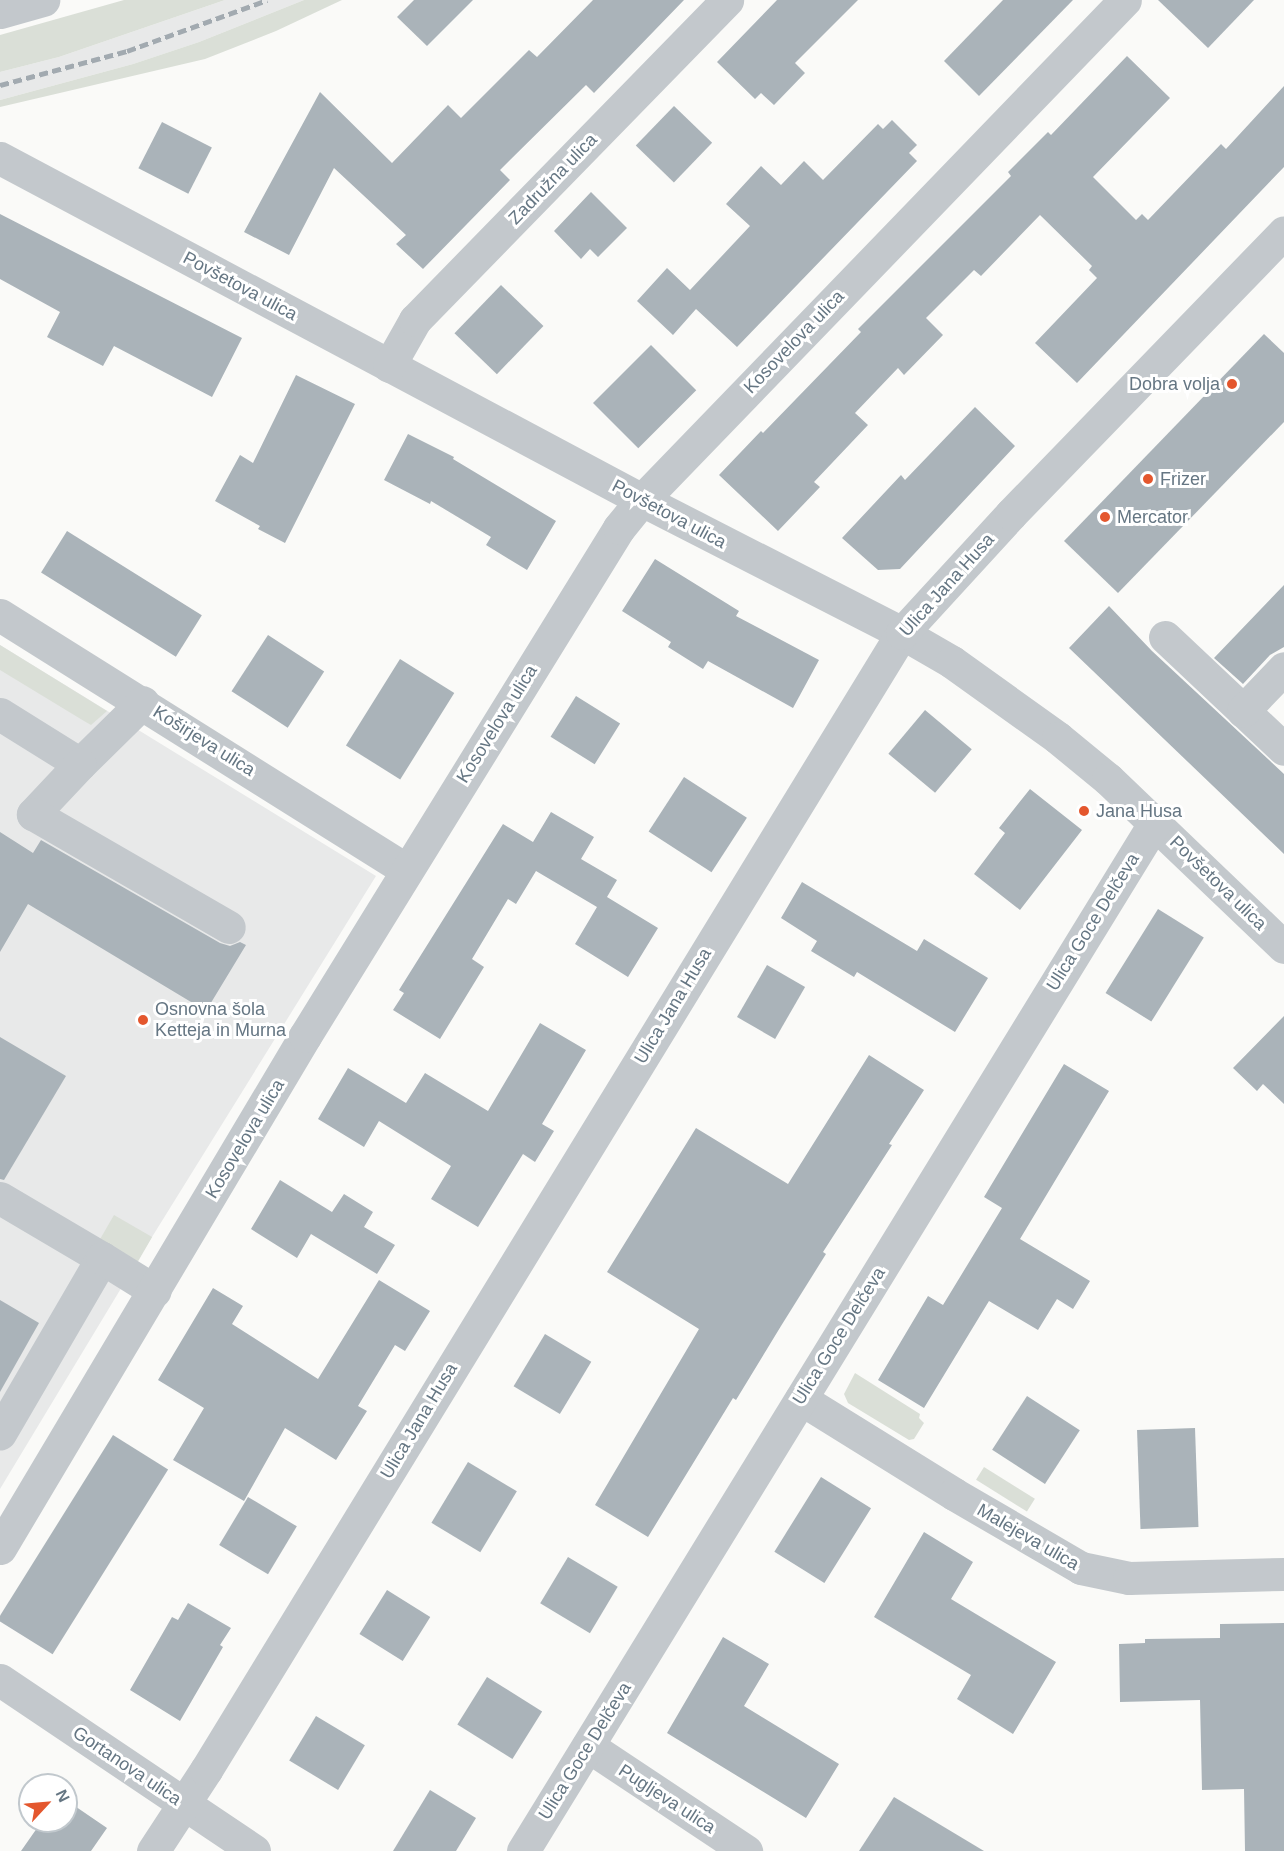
<!DOCTYPE html>
<html>
<head>
<meta charset="utf-8">
<style>
	body { margin:0 }
	#map { position:relative; width:1284px; height:1851px; overflow:hidden; background:#fafaf8; font-family:Helvetica,sans-serif }
	div>[style] { position:absolute }
	[style*='--x'] { left:calc(var(--x)*1px); top:calc(var(--y)*1px); width:calc(var(--w)*1px); rotate:calc(var(--a)*1deg) }
	.built>* { inset:0; background:#e8e9e9 }
	.green>* { inset:0; background:#dadfd7; transform-origin:0 0 }
	.building>* { inset:0; background:#aab3b9; transform-origin:0 0 }
	.minor>* { height:33px; margin:-16.5px; padding:0 16.5px; transform-origin:16.5px; border-radius:16.5px; background:#c3c8cc }
	.rail>* { height:4.5px; margin-top:-2.25px; transform-origin:0; background:repeating-linear-gradient(90deg,#a2aab0 0 9px,transparent 0 13.5px) }
	.dots>* { width:16px; height:16px; translate:-50% -50%; box-sizing:border-box; border:3px solid #fff; border-radius:50% }
	span { translate:-50% -50%; white-space:nowrap; text-align:center; line-height:1.15; -webkit-text-stroke:6px #fff; paint-order:stroke }
	.street-label { font-size:18px; color:#657683 }
	.poi-label { font-size:18px; color:#657683 }
	.right { translate:-100% -50%; text-align:right }
	.left { translate:0 -50%; text-align:left }
	.north { position:absolute; left:18px; top:1773px; width:60px; height:60px; box-sizing:border-box; background:#fff; border:2px solid #c1c8cd; border-radius:50%; rotate:64deg; font-size:16px; font-weight:700; line-height:24px; text-align:center; color:#657683 }
	.north::after { content:''; display:block; margin:auto; width:21px; height:27px; background:#e4572e; clip-path:polygon(50% 0,100% 100%,50% 72%,0 100%) }
</style>
</head>
<body>
<div id="map">
	<div class="built">
		<i style="clip-path:polygon(225px 0,304px 0,199px 42px,133px 64px,0 100px,0 72px,59px 57px)"></i>
		<i style="clip-path:polygon(0 645px,376px 876px,152px 1237px,0 1489px)"></i>
	</div>
	<div class="green">
		<i style="clip-path:polygon(124px 0,225px 0,59px 57px,0 72px,0 35px)"></i>
		<i style="clip-path:polygon(304px 0,342px 0,276px 31px,205px 59px,0 107px,0 100px,133px 64px,199px 42px)"></i>
		<i style="clip-path:polygon(0 645px,107px 711px,91px 725px,84px 721px,0 670px)"></i>
		<i style="left:114px;top:1215px;width:44px;height:30px;rotate:30deg"></i>
		<i style="clip-path:polygon(855px 1373px,920px 1414px,919px 1418px,924px 1423px,914px 1439px,909px 1440px,848px 1403px,844px 1394px)"></i>
		<i style="left:984px;top:1467px;width:60px;height:15px;rotate:32deg"></i>
	</div>
	<div class="building">
		<i style="clip-path:polygon(414px 0,473px 0,427px 46px,397px 17px)"></i>
		<i style="clip-path:polygon(593px 0,684px 0,594px 93px,586px 85px,500px 170px,510px 180px,423px 269px,396px 244px,406px 235px,334px 168px,289px 255px,244px 232px,320px 92px,392px 163px,448px 105px,461px 118px,529px 50px,537px 57px)"></i>
		<i style="clip-path:polygon(777px 0,858px 0,795px 63px,805px 73px,774px 105px,761px 93px,755px 99px,717px 62px)"></i>
		<i style="clip-path:polygon(1003px 0,1073px 0,979px 96px,944px 61px)"></i>
		<i style="clip-path:polygon(1158px 0,1254px 0,1208px 48px)"></i>
		<i style="clip-path:polygon(1127px 56px,1170px 98px,1093px 177px,1136px 220px,1142px 214px,1148px 220px,1221px 144px,1226px 149px,1284px 86px,1284px 167px,1077px 383px,1035px 343px,1097px 278px,1089px 270px,1092px 266px,1040px 215px,981px 276px,974px 270px,926px 318px,943px 335px,904px 375px,898px 368px,855px 413px,868px 425px,814px 482px,820px 487px,778px 531px,719px 475px,761px 431px,763px 433px,861px 332px,858px 329px,1011px 176px,1008px 172px,1048px 132px,1051px 135px)"></i>
		<i style="left:674px;top:106px;width:53px;height:55px;rotate:44deg"></i>
		<i style="clip-path:polygon(892px 120px,917px 145px,909px 153px,917px 161px,737px 347px,696px 309px,673px 335px,637px 301px,667px 268px,690px 290px,750px 226px,726px 204px,761px 166px,781px 185px,804px 161px,823px 180px,878px 124px,883px 129px)"></i>
		<i style="left:162px;top:122px;width:56px;height:52px;rotate:27deg"></i>
		<i style="clip-path:polygon(591px 192px,627px 228px,598px 257px,590px 249px,581px 259px,554px 231px)"></i>
		<i style="clip-path:polygon(0 214px,242px 338px,212px 397px,114px 346px,103px 366px,47px 337px,60px 312px,0 279px)"></i>
		<i style="left:501px;top:285px;width:59px;height:67px;rotate:44deg"></i>
		<i style="clip-path:polygon(1264px 334px,1284px 353px,1284px 422px,1118px 593px,1064px 541px)"></i>
		<i style="left:651px;top:345px;width:64px;height:82px;rotate:45deg"></i>
		<i style="clip-path:polygon(296px 375px,355px 404px,285px 543px,258px 529px,260px 526px,215px 501px,240px 455px,253px 463px)"></i>
		<i style="clip-path:polygon(975px 407px,1015px 446px,900px 569px,878px 570px,842px 538px,901px 475px,905px 480px)"></i>
		<i style="clip-path:polygon(408px 434px,454px 457px,453px 459px,556px 521px,527px 570px,486px 545px,491px 537px,431px 501px,430px 504px,384px 480px)"></i>
		<i style="left:67px;top:531px;width:159px;height:49px;rotate:32deg"></i>
		<i style="clip-path:polygon(655px 559px,739px 611px,736px 616px,819px 660px,793px 708px,708px 661px,703px 669px,668px 647px,671px 642px,622px 611px)"></i>
		<i style="clip-path:polygon(1284px 585px,1284px 647px,1270px 655px,1243px 684px,1214px 658px)"></i>
		<i style="clip-path:polygon(1109px 606px,1152px 651px,1284px 774px,1284px 854px,1069px 648px)"></i>
		<i style="left:268px;top:635px;width:67px;height:67px;rotate:33deg"></i>
		<i style="left:400px;top:659px;width:64px;height:102px;rotate:32deg"></i>
		<i style="left:576px;top:696px;width:52px;height:48px;rotate:32deg"></i>
		<i style="left:925px;top:710px;width:61px;height:57px;rotate:40deg"></i>
		<i style="left:684px;top:777px;width:75px;height:65px;rotate:33deg"></i>
		<i style="clip-path:polygon(1030px 789px,1082px 830px,1020px 910px,974px 874px,1005px 833px,999px 828px)"></i>
		<i style="clip-path:polygon(551px 812px,594px 837px,581px 859px,617px 880px,607px 897px,658px 928px,628px 977px,575px 944px,597px 907px,536px 871px,516px 904px,508px 899px,472px 959px,484px 967px,440px 1039px,393px 1010px,404px 993px,399px 990px,503px 824px,533px 842px)"></i>
		<i style="clip-path:polygon(0 832px,33px 853px,41px 840px,220px 943px,230px 946px,240px 942px,246px 945px,206px 1011px,28px 904px,0 952px)"></i>
		<i style="clip-path:polygon(802px 882px,917px 951px,924px 939px,988px 978px,955px 1032px,857px 972px,854px 977px,811px 951px,817px 941px,781px 918px)"></i>
		<i style="left:1158px;top:909px;width:54px;height:99px;rotate:32deg"></i>
		<i style="left:767px;top:965px;width:44px;height:60px;rotate:30deg"></i>
		<i style="clip-path:polygon(1284px 1016px,1284px 1104px,1263px 1084px,1257px 1091px,1233px 1068px)"></i>
		<i style="clip-path:polygon(540px 1023px,586px 1050px,542px 1124px,554px 1131px,535px 1162px,523px 1154px,478px 1227px,431px 1199px,451px 1166px,379px 1121px,364px 1147px,318px 1119px,348px 1068px,406px 1103px,425px 1073px,488px 1111px)"></i>
		<i style="clip-path:polygon(0 1037px,66px 1076px,4px 1180px,0 1179px)"></i>
		<i style="clip-path:polygon(869px 1055px,924px 1090px,889px 1144px,892px 1145px,823px 1252px,826px 1254px,781px 1326px,736px 1400px,733px 1398px,648px 1537px,595px 1505px,699px 1329px,607px 1272px,696px 1128px,788px 1184px)"></i>
		<i style="clip-path:polygon(1064px 1064px,1109px 1091px,1020px 1239px,1090px 1281px,1073px 1309px,1057px 1299px,1038px 1330px,989px 1301px,924px 1408px,878px 1380px,928px 1296px,943px 1305px,1002px 1208px,984px 1197px)"></i>
		<i style="clip-path:polygon(280px 1180px,332px 1212px,344px 1194px,373px 1212px,364px 1227px,395px 1245px,377px 1274px,311px 1234px,297px 1258px,251px 1229px)"></i>
		<i style="clip-path:polygon(379px 1280px,430px 1311px,405px 1351px,395px 1345px,358px 1406px,367px 1411px,336px 1460px,285px 1428px,244px 1501px,173px 1460px,204px 1408px,158px 1380px,213px 1288px,243px 1306px,232px 1324px,318px 1379px)"></i>
		<i style="clip-path:polygon(0 1300px,39px 1323px,0 1392px)"></i>
		<i style="left:545px;top:1334px;width:54px;height:61px;rotate:31deg"></i>
		<i style="left:1027px;top:1396px;width:63px;height:64px;rotate:33deg"></i>
		<i style="left:1195px;top:1428px;width:99px;height:58px;rotate:88deg"></i>
		<i style="left:113px;top:1435px;width:65px;height:218px;rotate:32deg"></i>
		<i style="left:468px;top:1462px;width:57px;height:71px;rotate:31deg"></i>
		<i style="left:821px;top:1477px;width:59px;height:88px;rotate:32deg"></i>
		<i style="left:248px;top:1497px;width:57px;height:56px;rotate:31deg"></i>
		<i style="clip-path:polygon(924px 1532px,973px 1562px,951px 1599px,1056px 1662px,1013px 1734px,957px 1699px,971px 1675px,874px 1617px)"></i>
		<i style="left:568px;top:1557px;width:58px;height:54px;rotate:31deg"></i>
		<i style="left:387px;top:1590px;width:51px;height:52px;rotate:32deg"></i>
		<i style="clip-path:polygon(188px 1603px,231px 1628px,220px 1645px,223px 1647px,180px 1721px,130px 1690px,172px 1617px,178px 1620px)"></i>
		<i style="clip-path:polygon(1284px 1623px,1284px 1851px,1245px 1851px,1244px 1789px,1202px 1790px,1200px 1700px,1120px 1702px,1119px 1644px,1145px 1643px,1145px 1639px,1220px 1638px,1220px 1624px)"></i>
		<i style="clip-path:polygon(723px 1637px,769px 1664px,744px 1706px,839px 1764px,806px 1818px,667px 1733px)"></i>
		<i style="left:487px;top:1677px;width:65px;height:56px;rotate:32deg"></i>
		<i style="left:316px;top:1716px;width:57px;height:52px;rotate:31deg"></i>
		<i style="clip-path:polygon(430px 1790px,476px 1818px,456px 1851px,393px 1851px)"></i>
		<i style="clip-path:polygon(894px 1797px,984px 1851px,859px 1851px)"></i>
		<i style="clip-path:polygon(66px 1800px,107px 1828px,91px 1851px,21px 1851px,42px 1821px,66px 1821px)"></i>
	</div>
	<div class="minor">
		<i style="--x:0;--y:12;--w:45;--a:-15.6"></i>
		<i style="--x:0;--y:158;--w:727;--a:28.04"></i>
		<i style="--x:642;--y:500;--w:292;--a:27.1"></i>
		<i style="--x:902;--y:633;--w:58;--a:30.1"></i>
		<i style="--x:952;--y:662;--w:130;--a:35.6"></i>
		<i style="--x:1058;--y:738;--w:65;--a:39.4"></i>
		<i style="--x:1108;--y:779;--w:243;--a:43.7"></i>
		<i style="--x:389;--y:366;--w:53;--a:-60.5"></i>
		<i style="--x:415;--y:320;--w:447;--a:-45.7"></i>
		<i style="--x:0;--y:615;--w:480;--a:32.1"></i>
		<i style="--x:1165;--y:637;--w:163;--a:43.3"></i>
		<i style="--x:1243;--y:711;--w:59;--a:-46.4"></i>
		<i style="--x:0;--y:714;--w:94;--a:32"></i>
		<i style="--x:80;--y:764;--w:88;--a:-44.5"></i>
		<i style="--x:80;--y:764;--w:69;--a:133.2"></i>
		<i style="--x:33;--y:814;--w:226;--a:30"></i>
		<i style="--x:0;--y:1198;--w:118;--a:30.5"></i>
		<i style="--x:102;--y:1258;--w:203;--a:120.2"></i>
		<i style="--x:102;--y:1258;--w:62;--a:31.9"></i>
		<i style="--x:801;--y:1399;--w:180;--a:31.8"></i>
		<i style="--x:954;--y:1494;--w:147;--a:30.2"></i>
		<i style="--x:1081;--y:1568;--w:49;--a:11.8"></i>
		<i style="--x:1129;--y:1578;--w:155;--a:-1.5"></i>
		<i style="--x:0;--y:1548;--w:596;--a:-59.22"></i>
		<i style="--x:305;--y:1036;--w:597;--a:-58.28"></i>
		<i style="--x:619;--y:528;--w:36;--a:-51"></i>
		<i style="--x:642;--y:500;--w:695;--a:-45.99"></i>
		<i style="--x:0;--y:1680;--w:306;--a:33.9"></i>
		<i style="--x:588;--y:1746;--w:190;--a:33.6"></i>
		<i style="--x:153;--y:1851;--w:97;--a:-56.8"></i>
		<i style="--x:206;--y:1770;--w:1333;--a:-58.53"></i>
		<i style="--x:902;--y:633;--w:161;--a:-47.5"></i>
		<i style="--x:1011;--y:514;--w:392;--a:-45.9"></i>
		<i style="--x:523;--y:1851;--w:1208;--a:-58.44"></i>
	</div>
	<div class="rail">
		<i style="--x:0;--y:85;--w:131;--a:-15"></i>
		<i style="--x:127;--y:51;--w:149;--a:-20"></i>
	</div>
	<div class="dots">
		<i style="left:1232px;top:384px;background:#e4572e"></i>
		<i style="left:1148px;top:479px;background:#e4572e"></i>
		<i style="left:1105px;top:517px;background:#e4572e"></i>
		<i style="left:1084px;top:811px;background:#e4572e"></i>
		<i style="left:143px;top:1020px;background:#e4572e"></i>
	</div>
	<div class="street-label">
		<span style="left:553px;top:179px;rotate:-46deg">Zadružna ulica</span>
		<span style="left:240px;top:286px;rotate:28deg">Povšetova ulica</span>
		<span style="left:794px;top:342px;rotate:-46deg">Kosovelova ulica</span>
		<span style="left:669px;top:514px;rotate:28deg">Povšetova ulica</span>
		<span style="left:947px;top:585px;rotate:-48deg">Ulica Jana Husa</span>
		<span style="left:497px;top:724px;rotate:-58deg">Kosovelova ulica</span>
		<span style="left:204px;top:741px;rotate:32deg">Koširjeva ulica</span>
		<span style="left:1218px;top:883px;rotate:44deg">Povšetova ulica</span>
		<span style="left:1093px;top:922px;rotate:-58deg">Ulica Goce Delčeva</span>
		<span style="left:673px;top:1006px;rotate:-59deg">Ulica Jana Husa</span>
		<span style="left:245px;top:1139px;rotate:-59deg">Kosovelova ulica</span>
		<span style="left:839px;top:1336px;rotate:-58deg">Ulica Goce Delčeva</span>
		<span style="left:419px;top:1421px;rotate:-59deg">Ulica Jana Husa</span>
		<span style="left:1028px;top:1537px;rotate:30deg">Malejeva ulica</span>
		<span style="left:585px;top:1751px;rotate:-58deg">Ulica Goce Delčeva</span>
		<span style="left:127px;top:1766px;rotate:34deg">Gortanova ulica</span>
		<span style="left:667px;top:1799px;rotate:33deg">Pugljeva ulica</span>
	</div>
	<div class="poi-label">
		<span class="right" style="left:1220px;top:384px">Dobra volja</span>
		<span class="left" style="left:1160px;top:479px">Frizer</span>
		<span class="left" style="left:1117px;top:517px">Mercator</span>
		<span class="left" style="left:1096px;top:811px">Jana Husa</span>
		<span class="left" style="left:155px;top:1020px">Osnovna šola<br>Ketteja in Murna</span>
	</div>
	<div class="north">N</div>
</div>
</body>
</html>
